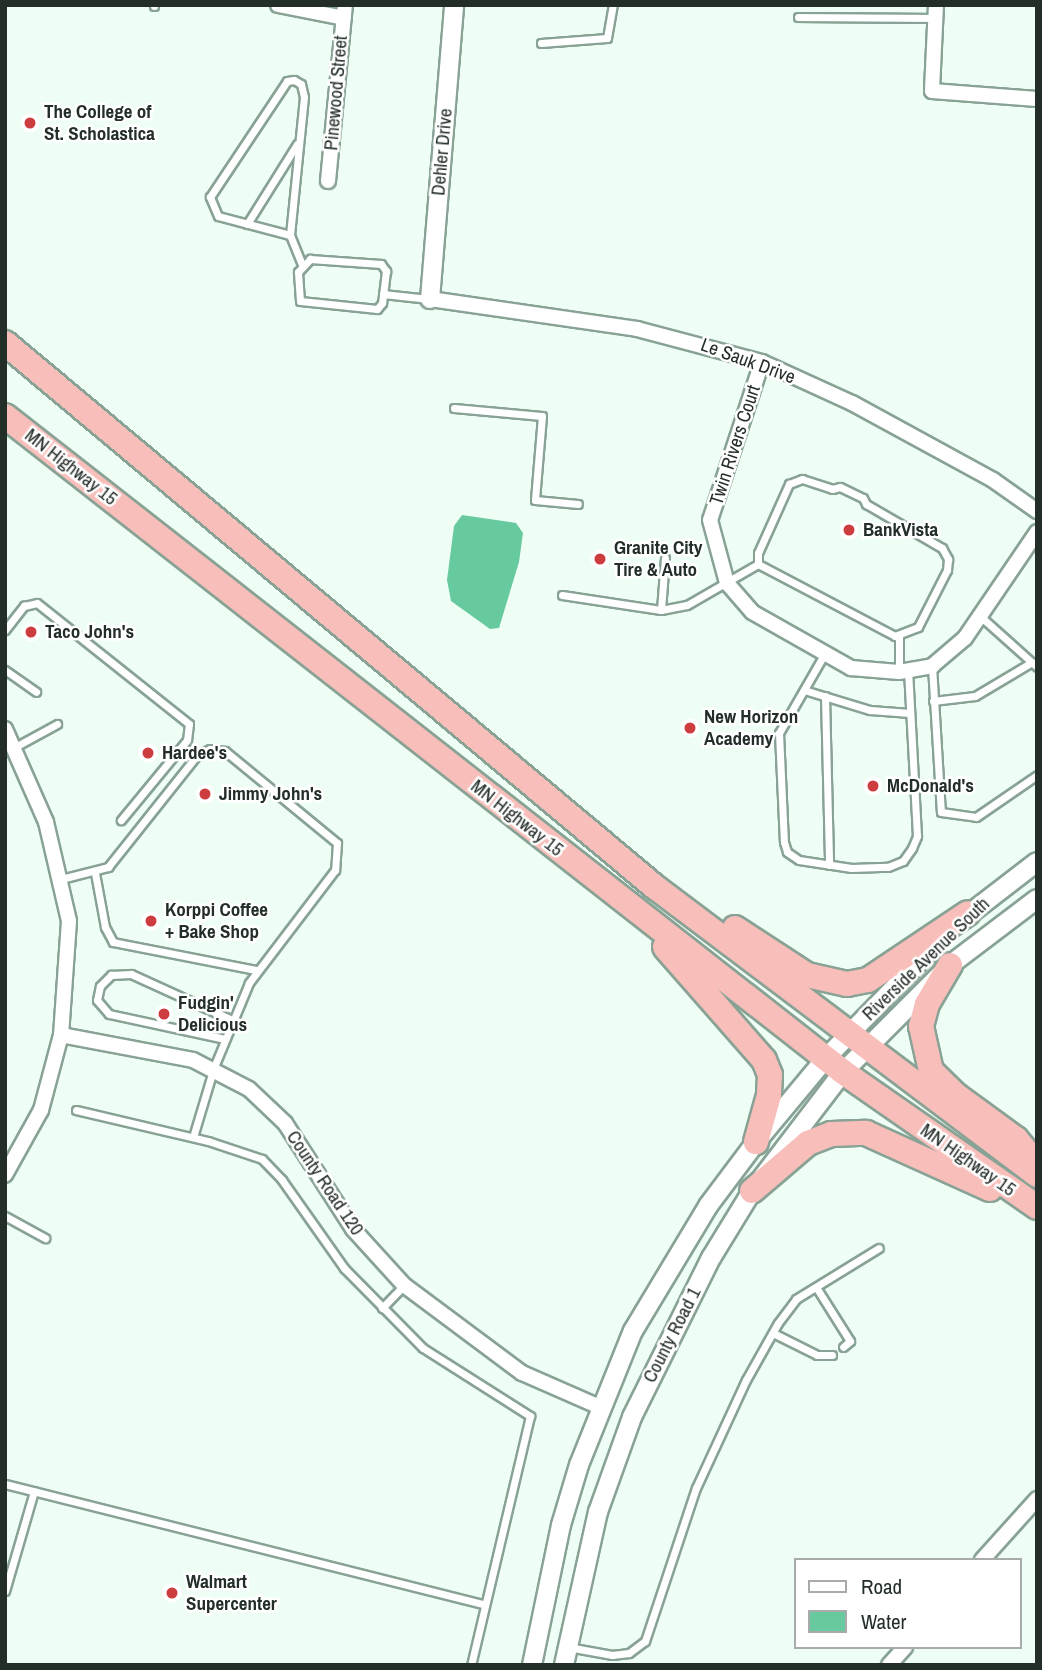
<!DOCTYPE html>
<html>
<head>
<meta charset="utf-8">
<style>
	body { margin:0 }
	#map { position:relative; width:1042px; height:1670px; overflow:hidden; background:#eefef5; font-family:"Archivo Narrow",sans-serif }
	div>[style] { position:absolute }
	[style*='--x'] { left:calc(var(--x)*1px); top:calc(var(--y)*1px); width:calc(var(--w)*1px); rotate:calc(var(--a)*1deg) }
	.water>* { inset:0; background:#67ca9f }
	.roads { filter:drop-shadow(2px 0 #88a295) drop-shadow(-2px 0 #88a295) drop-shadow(0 2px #88a295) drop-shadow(0 -2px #88a295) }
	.service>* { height:7px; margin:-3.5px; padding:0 3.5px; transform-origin:3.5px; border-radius:3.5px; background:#fff }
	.minor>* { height:14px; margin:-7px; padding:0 7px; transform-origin:7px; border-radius:7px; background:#fff }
	.tertiary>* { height:18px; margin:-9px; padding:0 9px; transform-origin:9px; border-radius:9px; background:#fff }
	.trunk>* { height:24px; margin:-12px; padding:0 12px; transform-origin:12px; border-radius:12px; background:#f8beba }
	.dots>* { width:19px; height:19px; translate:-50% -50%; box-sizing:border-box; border:4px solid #fff; border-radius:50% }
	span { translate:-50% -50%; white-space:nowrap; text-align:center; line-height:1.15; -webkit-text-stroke:5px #fff; paint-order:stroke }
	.street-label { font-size:19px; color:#242e29 }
	.poi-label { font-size:19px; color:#242e29; font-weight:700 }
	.left { translate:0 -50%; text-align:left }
	.frame { position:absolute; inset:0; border:7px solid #242e29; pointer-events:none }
	.legend { position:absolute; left:794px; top:1558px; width:228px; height:91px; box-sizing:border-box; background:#fff; border:2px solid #a7aba9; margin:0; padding:9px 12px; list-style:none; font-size:21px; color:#242e29 }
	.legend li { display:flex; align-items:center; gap:14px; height:35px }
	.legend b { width:35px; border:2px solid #a7aba9 }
</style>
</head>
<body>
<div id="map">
	<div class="water">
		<i style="clip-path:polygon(462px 515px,516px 523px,523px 533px,519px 562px,499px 628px,490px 629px,451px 601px,447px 580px,454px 526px)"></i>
	</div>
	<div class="roads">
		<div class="service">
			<i style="--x:154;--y:6;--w:1;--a:-90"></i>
			<i style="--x:798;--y:17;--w:138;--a:0.4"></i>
			<i style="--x:541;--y:43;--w:66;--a:-4.3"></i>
			<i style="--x:607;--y:38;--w:34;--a:-80"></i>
			<i style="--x:247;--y:224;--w:94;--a:-58"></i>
			<i style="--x:290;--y:235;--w:74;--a:-165.2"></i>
			<i style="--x:218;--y:216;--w:21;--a:-113"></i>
			<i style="--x:210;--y:197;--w:139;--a:-56.4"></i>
			<i style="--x:287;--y:81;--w:7;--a:-8"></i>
			<i style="--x:294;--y:80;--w:8;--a:30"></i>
			<i style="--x:301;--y:84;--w:13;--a:77"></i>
			<i style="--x:304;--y:97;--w:139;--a:95.8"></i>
			<i style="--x:290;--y:235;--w:31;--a:68"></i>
			<i style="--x:310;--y:259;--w:71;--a:4"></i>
			<i style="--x:381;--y:264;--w:9;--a:54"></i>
			<i style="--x:386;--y:271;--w:32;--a:97"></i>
			<i style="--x:382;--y:303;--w:8;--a:130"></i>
			<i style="--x:377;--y:309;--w:77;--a:-174.1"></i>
			<i style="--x:300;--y:301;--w:29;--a:-94"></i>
			<i style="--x:298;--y:272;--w:18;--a:-47"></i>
			<i style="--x:383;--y:294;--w:46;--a:6.2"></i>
			<i style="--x:454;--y:408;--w:88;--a:5.2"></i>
			<i style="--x:542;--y:416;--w:84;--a:94.8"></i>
			<i style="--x:535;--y:500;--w:43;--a:5.3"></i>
			<i style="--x:562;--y:595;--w:100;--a:8.6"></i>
			<i style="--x:661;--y:610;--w:26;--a:-11"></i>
			<i style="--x:687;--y:605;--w:82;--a:-30"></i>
			<i style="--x:758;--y:564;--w:11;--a:-90"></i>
			<i style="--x:758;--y:553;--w:76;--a:-65.8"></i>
			<i style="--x:789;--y:484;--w:14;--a:-21"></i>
			<i style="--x:802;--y:479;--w:32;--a:18"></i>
			<i style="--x:832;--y:489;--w:8;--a:-14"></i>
			<i style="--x:840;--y:487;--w:25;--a:26"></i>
			<i style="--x:863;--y:498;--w:7;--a:63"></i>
			<i style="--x:866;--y:504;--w:88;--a:30.1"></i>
			<i style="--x:942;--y:548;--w:13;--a:61"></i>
			<i style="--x:948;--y:559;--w:11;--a:95"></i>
			<i style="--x:947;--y:570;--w:64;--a:117"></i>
			<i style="--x:918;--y:627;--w:25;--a:159"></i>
			<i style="--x:895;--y:636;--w:155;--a:-152.3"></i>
			<i style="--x:661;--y:610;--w:52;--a:-85.6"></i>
			<i style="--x:980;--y:616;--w:76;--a:41.8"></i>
			<i style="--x:5;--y:630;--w:31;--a:-52"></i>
			<i style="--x:24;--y:606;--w:13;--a:-13"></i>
			<i style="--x:37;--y:603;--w:194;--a:38.5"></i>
			<i style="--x:189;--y:724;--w:16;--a:97"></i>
			<i style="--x:187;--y:740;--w:104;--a:129.5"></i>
			<i style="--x:825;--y:653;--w:92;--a:119.9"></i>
			<i style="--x:779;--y:733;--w:109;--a:87.4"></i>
			<i style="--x:784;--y:842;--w:10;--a:73"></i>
			<i style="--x:787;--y:852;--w:14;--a:34"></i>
			<i style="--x:799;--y:860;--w:53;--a:8.7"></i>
			<i style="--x:851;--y:868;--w:37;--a:-2"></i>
			<i style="--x:888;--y:867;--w:16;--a:-22"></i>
			<i style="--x:903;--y:861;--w:16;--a:-55"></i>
			<i style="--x:912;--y:848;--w:13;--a:-67"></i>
			<i style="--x:917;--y:836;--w:165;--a:-93.1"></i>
			<i style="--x:932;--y:666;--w:146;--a:86.5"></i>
			<i style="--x:941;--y:812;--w:35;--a:8"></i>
			<i style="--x:976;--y:817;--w:74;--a:-34.5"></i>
			<i style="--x:5;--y:670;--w:38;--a:35"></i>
			<i style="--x:899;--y:672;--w:37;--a:-90"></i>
			<i style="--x:804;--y:690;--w:69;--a:16.9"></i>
			<i style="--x:870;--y:710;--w:40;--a:4.3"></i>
			<i style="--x:825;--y:696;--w:169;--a:88.6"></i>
			<i style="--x:933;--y:701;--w:42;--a:-6.8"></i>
			<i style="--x:975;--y:696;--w:66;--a:-30.8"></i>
			<i style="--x:15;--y:747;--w:48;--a:-28.7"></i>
			<i style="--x:95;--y:873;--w:55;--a:79.5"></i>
			<i style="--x:105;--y:927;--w:17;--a:62"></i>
			<i style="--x:113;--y:942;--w:146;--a:11.1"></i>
			<i style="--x:61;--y:879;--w:49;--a:-14.3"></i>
			<i style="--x:108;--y:867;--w:143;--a:-51.5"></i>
			<i style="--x:197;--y:755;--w:14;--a:-25"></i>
			<i style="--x:210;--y:749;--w:15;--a:8"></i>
			<i style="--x:225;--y:751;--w:145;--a:39.4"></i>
			<i style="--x:337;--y:843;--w:27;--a:94"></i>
			<i style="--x:335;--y:870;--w:142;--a:127.3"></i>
			<i style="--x:249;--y:983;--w:91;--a:112.6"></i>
			<i style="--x:214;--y:1067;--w:73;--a:106.7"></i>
			<i style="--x:225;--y:1039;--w:119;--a:-167.8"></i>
			<i style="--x:109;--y:1014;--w:18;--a:-131"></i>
			<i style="--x:97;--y:1000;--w:14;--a:-78"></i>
			<i style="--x:100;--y:986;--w:16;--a:-45"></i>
			<i style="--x:111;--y:975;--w:20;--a:-3"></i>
			<i style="--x:131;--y:974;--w:111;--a:24.5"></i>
			<i style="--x:76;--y:1110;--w:136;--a:13.2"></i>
			<i style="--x:208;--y:1141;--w:57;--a:18.4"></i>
			<i style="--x:262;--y:1159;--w:29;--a:46"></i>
			<i style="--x:282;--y:1180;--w:108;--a:54.8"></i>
			<i style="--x:344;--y:1268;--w:112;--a:45.4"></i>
			<i style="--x:423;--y:1348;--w:127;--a:32.4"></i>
			<i style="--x:530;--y:1416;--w:256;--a:103.3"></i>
			<i style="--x:5;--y:1216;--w:46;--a:28.8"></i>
			<i style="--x:816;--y:1287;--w:64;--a:57.8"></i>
			<i style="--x:850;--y:1341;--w:9;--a:139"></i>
			<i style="--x:382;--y:1308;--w:32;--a:-46"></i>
			<i style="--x:773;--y:1333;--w:49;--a:26.6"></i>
			<i style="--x:817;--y:1355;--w:15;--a:0"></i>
			<i style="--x:5;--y:1484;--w:495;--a:14.1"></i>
			<i style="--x:5;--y:1591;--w:104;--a:-73.8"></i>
			<i style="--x:568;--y:1647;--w:45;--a:10.3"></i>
			<i style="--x:612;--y:1655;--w:17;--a:-7"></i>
			<i style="--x:629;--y:1653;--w:20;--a:-37"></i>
			<i style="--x:645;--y:1641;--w:161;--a:-71.6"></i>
			<i style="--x:696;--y:1488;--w:119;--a:-65.2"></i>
			<i style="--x:746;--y:1380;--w:65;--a:-60.7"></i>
			<i style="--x:778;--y:1323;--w:30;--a:-53"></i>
			<i style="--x:796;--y:1299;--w:97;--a:-31.6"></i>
		</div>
		<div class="minor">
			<i style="--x:278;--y:5;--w:67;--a:11.1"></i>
			<i style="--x:936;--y:5;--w:86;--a:92.7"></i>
			<i style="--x:932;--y:91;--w:105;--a:4.4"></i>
			<i style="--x:328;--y:181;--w:177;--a:-84.5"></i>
			<i style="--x:430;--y:299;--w:209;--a:8.2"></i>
			<i style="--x:637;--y:329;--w:129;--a:14.8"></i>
			<i style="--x:762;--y:362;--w:99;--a:24.5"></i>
			<i style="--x:852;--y:403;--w:161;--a:28.6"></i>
			<i style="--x:993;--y:480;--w:54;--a:35.2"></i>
			<i style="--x:762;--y:362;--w:166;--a:108.2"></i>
			<i style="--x:710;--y:520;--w:65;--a:74.9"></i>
			<i style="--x:727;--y:583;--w:38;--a:49"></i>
			<i style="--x:752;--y:612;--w:114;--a:29.5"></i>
			<i style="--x:851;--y:668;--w:48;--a:4.8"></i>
			<i style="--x:899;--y:672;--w:34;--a:-10"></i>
			<i style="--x:932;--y:666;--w:43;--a:-40.3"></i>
			<i style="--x:965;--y:638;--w:128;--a:-55.8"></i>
			<i style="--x:5;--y:729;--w:102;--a:66.2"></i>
			<i style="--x:46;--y:822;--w:102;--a:76.9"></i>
			<i style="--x:69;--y:921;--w:114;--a:94"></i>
			<i style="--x:61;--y:1035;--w:78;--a:104.9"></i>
			<i style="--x:41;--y:1110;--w:74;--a:119"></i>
			<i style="--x:61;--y:1035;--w:134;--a:10.7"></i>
			<i style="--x:193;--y:1060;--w:63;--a:27.4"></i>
			<i style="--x:249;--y:1089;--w:50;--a:43.4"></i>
			<i style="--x:285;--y:1123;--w:126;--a:57.3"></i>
			<i style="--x:353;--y:1229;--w:76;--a:47.7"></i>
			<i style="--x:404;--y:1285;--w:147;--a:36.7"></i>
			<i style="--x:522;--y:1373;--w:85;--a:23.6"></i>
			<i style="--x:982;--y:1560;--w:82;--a:-48"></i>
			<i style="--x:889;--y:1665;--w:24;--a:-48"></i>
		</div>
		<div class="tertiary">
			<i style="--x:430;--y:299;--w:295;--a:-85.3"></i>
			<i style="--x:959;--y:922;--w:98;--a:-37.6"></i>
			<i style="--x:532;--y:1665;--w:143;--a:-78.3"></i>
			<i style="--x:561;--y:1525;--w:63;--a:-73.3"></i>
			<i style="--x:579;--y:1465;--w:144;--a:-68.1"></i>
			<i style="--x:633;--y:1331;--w:146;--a:-59"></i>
			<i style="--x:708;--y:1206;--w:80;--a:-53.1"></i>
			<i style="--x:756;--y:1142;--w:109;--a:-50.2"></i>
			<i style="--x:826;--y:1058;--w:159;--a:-45.8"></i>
			<i style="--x:564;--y:1665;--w:157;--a:-77.5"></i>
			<i style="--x:598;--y:1512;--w:101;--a:-70.3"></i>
			<i style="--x:632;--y:1417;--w:178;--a:-63.6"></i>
			<i style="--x:711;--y:1258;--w:79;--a:-58.5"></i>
			<i style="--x:752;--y:1191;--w:150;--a:-52.6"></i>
			<i style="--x:843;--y:1072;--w:151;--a:-45"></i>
			<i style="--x:950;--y:965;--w:109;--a:-37.2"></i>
		</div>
		<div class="trunk">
			<i style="--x:5;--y:343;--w:848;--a:39.93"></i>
			<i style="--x:655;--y:887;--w:478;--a:37"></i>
			<i style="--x:5;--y:416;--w:1064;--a:38.05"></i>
			<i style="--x:843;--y:1072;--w:236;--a:34.8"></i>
			<i style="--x:735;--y:928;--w:86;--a:33.1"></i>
			<i style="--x:807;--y:975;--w:41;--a:12.7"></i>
			<i style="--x:847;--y:984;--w:21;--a:-11"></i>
			<i style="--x:868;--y:980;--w:120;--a:-33.8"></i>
			<i style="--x:665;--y:947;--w:150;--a:48.8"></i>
			<i style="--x:764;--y:1060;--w:16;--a:68"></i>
			<i style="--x:770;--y:1075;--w:20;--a:93"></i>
			<i style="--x:769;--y:1095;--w:49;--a:105.5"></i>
			<i style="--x:950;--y:965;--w:45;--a:120.5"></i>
			<i style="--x:927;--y:1004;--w:23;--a:105"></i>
			<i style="--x:921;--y:1026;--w:46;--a:77.5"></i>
			<i style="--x:931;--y:1071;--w:36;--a:44"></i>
			<i style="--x:957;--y:1096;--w:73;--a:36.1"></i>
			<i style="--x:1016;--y:1139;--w:33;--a:50"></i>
			<i style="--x:752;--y:1191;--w:74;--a:-40.6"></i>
			<i style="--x:808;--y:1143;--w:25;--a:-21"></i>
			<i style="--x:831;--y:1134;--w:35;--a:-2"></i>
			<i style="--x:866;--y:1133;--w:136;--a:24.3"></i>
		</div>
	</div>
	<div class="dots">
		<i style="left:30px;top:123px;background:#cd3d3f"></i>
		<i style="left:849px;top:530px;background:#cd3d3f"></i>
		<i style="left:600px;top:559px;background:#cd3d3f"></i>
		<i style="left:31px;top:632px;background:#cd3d3f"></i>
		<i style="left:690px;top:728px;background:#cd3d3f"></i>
		<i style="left:148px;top:753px;background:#cd3d3f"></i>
		<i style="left:873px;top:786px;background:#cd3d3f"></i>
		<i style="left:205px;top:794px;background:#cd3d3f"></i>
		<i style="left:151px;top:921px;background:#cd3d3f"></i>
		<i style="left:164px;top:1014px;background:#cd3d3f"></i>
		<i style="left:172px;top:1593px;background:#cd3d3f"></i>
	</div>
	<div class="street-label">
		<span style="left:336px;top:93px;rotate:-85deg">Pinewood Street</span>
		<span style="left:442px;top:152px;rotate:-85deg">Dehler Drive</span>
		<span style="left:748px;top:361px;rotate:20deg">Le Sauk Drive</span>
		<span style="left:735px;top:445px;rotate:-72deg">Twin Rivers Court</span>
		<span style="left:71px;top:467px;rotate:38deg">MN Highway 15</span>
		<span style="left:517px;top:818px;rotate:38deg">MN Highway 15</span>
		<span style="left:926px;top:959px;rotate:-44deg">Riverside Avenue South</span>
		<span style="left:968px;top:1160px;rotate:35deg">MN Highway 15</span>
		<span style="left:325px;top:1183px;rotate:56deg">County Road 120</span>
		<span style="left:672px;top:1335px;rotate:-63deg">County Road 1</span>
	</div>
	<div class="poi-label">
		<span class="left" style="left:44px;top:123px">The College of<br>St. Scholastica</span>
		<span class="left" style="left:863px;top:530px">BankVista</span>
		<span class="left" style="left:614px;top:559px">Granite City<br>Tire &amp; Auto</span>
		<span class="left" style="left:45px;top:632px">Taco John's</span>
		<span class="left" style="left:704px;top:728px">New Horizon<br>Academy</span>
		<span class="left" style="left:162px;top:753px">Hardee's</span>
		<span class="left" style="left:887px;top:786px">McDonald's</span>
		<span class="left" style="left:219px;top:794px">Jimmy John's</span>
		<span class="left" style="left:165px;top:921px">Korppi Coffee<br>+ Bake Shop</span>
		<span class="left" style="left:178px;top:1014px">Fudgin'<br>Delicious</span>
		<span class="left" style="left:186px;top:1593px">Walmart<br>Supercenter</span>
	</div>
	<div class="frame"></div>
	<ul class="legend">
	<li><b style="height:9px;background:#fff"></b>Road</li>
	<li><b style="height:19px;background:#67ca9f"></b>Water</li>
	</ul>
</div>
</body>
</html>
